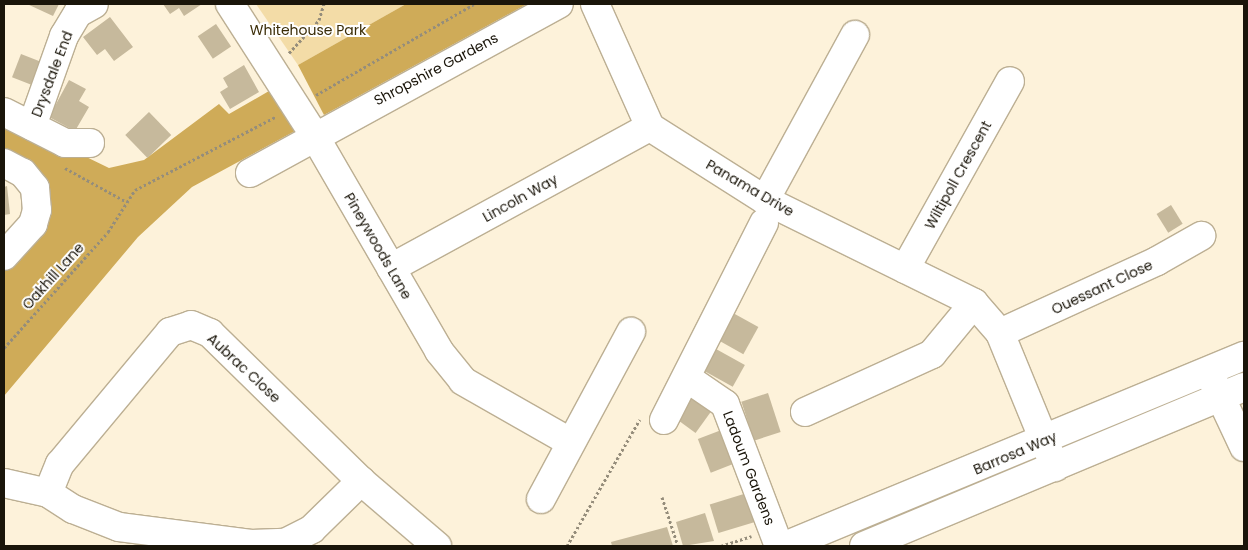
<!DOCTYPE html>
<html>
<head>
<meta charset="utf-8">
<style>
	body { margin:0 }
	#map { position:relative; width:1248px; height:550px; overflow:hidden; background:#fdf2da; font-family:Poppins,sans-serif }
	div>[style] { position:absolute }
	[style*='--x'] { left:calc(var(--x)*1px); top:calc(var(--y)*1px); width:calc(var(--w)*1px); rotate:calc(var(--a)*1deg) }
	.green>* { inset:0; background:#f3dca7 }
	.forest>* { inset:0; background:#cfab58 }
	.building>* { inset:0; background:#c6b99c; transform-origin:0 0 }
	.path>* { height:3px; margin-top:-1.5px; transform-origin:0; background:repeating-linear-gradient(90deg,#958d7b 0 2.5px,transparent 0 5px) }
	.roads { filter:drop-shadow(1px 0 #bcaf93) drop-shadow(-1px 0 #bcaf93) drop-shadow(0 1px #bcaf93) drop-shadow(0 -1px #bcaf93) }
	.minor>* { height:28px; margin:-14px; padding:0 14px; transform-origin:14px; border-radius:14px; background:#fff }
	span { translate:-50% -50%; white-space:nowrap; text-align:center; line-height:1.15; -webkit-text-stroke:4px #fff; paint-order:stroke }
	.park-label { font-size:14px; color:#3b2d07 }
	.street-label { font-size:14px; color:#1a150a }
	.frame { position:absolute; inset:0; border:5px solid #1a150a; pointer-events:none }
</style>
</head>
<body>
<div id="map">
	<div class="green">
		<i style="clip-path:polygon(256px 4px,406px 4px,298px 65px)"></i>
	</div>
	<div class="forest">
		<i style="clip-path:polygon(406px 4px,527px 4px,324px 115px,298px 65px)"></i>
		<i style="clip-path:polygon(269px 91px,295px 131px,192px 187px,138px 237px,4px 396px,4px 262px,39px 186px,4px 156px,4px 117px,109px 168px,144px 160px,219px 104px,229px 114px)"></i>
	</div>
	<div class="building">
		<i style="clip-path:polygon(27px 4px,59px 4px,53px 16px)"></i>
		<i style="clip-path:polygon(163px 4px,202px 4px,184px 16px,179px 8px,170px 14px)"></i>
		<i style="clip-path:polygon(110px 17px,133px 47px,114px 61px,105px 49px,97px 55px,83px 37px)"></i>
		<i style="left:216px;top:24px;width:27px;height:22px;rotate:56deg"></i>
		<i style="left:21px;top:54px;width:22px;height:25px;rotate:21deg"></i>
		<i style="clip-path:polygon(244px 65px,259px 92px,230px 109px,220px 92px,228px 87px,223px 78px)"></i>
		<i style="clip-path:polygon(69px 80px,86px 89px,79px 101px,89px 107px,75px 131px,49px 117px)"></i>
		<i style="left:149px;top:112px;width:32px;height:33px;rotate:46deg"></i>
		<i style="clip-path:polygon(7px 186px,10px 214px,4px 215px,4px 187px)"></i>
		<i style="left:1171px;top:205px;width:22px;height:17px;rotate:58deg"></i>
		<i style="left:733px;top:313px;width:29px;height:31px;rotate:29deg"></i>
		<i style="left:716px;top:349px;width:33px;height:25px;rotate:29deg"></i>
		<i style="left:768px;top:393px;width:41px;height:28px;rotate:72deg"></i>
		<i style="left:692px;top:397px;width:24px;height:27px;rotate:36deg"></i>
		<i style="left:724px;top:429px;width:36px;height:28px;rotate:69deg"></i>
		<i style="left:747px;top:493px;width:30px;height:39px;rotate:73deg"></i>
		<i style="clip-path:polygon(705px 513px,714px 541px,683px 546px,676px 522px)"></i>
		<i style="clip-path:polygon(667px 527px,673px 546px,612px 546px,611px 542px)"></i>
	</div>
	<div class="path">
		<i style="--x:289;--y:53;--w:45;--a:-47.7"></i>
		<i style="--x:319;--y:20;--w:17;--a:-73"></i>
		<i style="--x:316;--y:95;--w:182;--a:-29.9"></i>
		<i style="--x:65;--y:168;--w:68;--a:28.8"></i>
		<i style="--x:4;--y:348;--w:156;--a:-48.1"></i>
		<i style="--x:108;--y:232;--w:50;--a:-57.3"></i>
		<i style="--x:135;--y:190;--w:158;--a:-27.5"></i>
		<i style="--x:662;--y:497;--w:52;--a:71.9"></i>
		<i style="--x:567;--y:546;--w:146;--a:-60.1"></i>
		<i style="--x:721;--y:546;--w:32;--a:-18"></i>
	</div>
	<div class="roads">
		<div class="minor">
			<i style="--x:230;--y:4;--w:156;--a:57.3"></i>
			<i style="--x:314;--y:135;--w:250;--a:59.9"></i>
			<i style="--x:439;--y:351;--w:38;--a:51"></i>
			<i style="--x:463;--y:381;--w:123;--a:29.7"></i>
			<i style="--x:595;--y:4;--w:135;--a:65.9"></i>
			<i style="--x:650;--y:127;--w:136;--a:32.4"></i>
			<i style="--x:765;--y:200;--w:233;--a:26.2"></i>
			<i style="--x:974;--y:303;--w:40;--a:49"></i>
			<i style="--x:1000;--y:333;--w:145;--a:67.7"></i>
			<i style="--x:4;--y:112;--w:68;--a:26.9"></i>
			<i style="--x:65;--y:143;--w:25;--a:0"></i>
			<i style="--x:32;--y:126;--w:96;--a:-70.4"></i>
			<i style="--x:64;--y:36;--w:27;--a:-59"></i>
			<i style="--x:78;--y:13;--w:18;--a:-29"></i>
			<i style="--x:4;--y:163;--w:21;--a:28"></i>
			<i style="--x:23;--y:173;--w:19;--a:51"></i>
			<i style="--x:35;--y:188;--w:22;--a:85"></i>
			<i style="--x:37;--y:210;--w:15;--a:106"></i>
			<i style="--x:33;--y:224;--w:43;--a:132.2"></i>
			<i style="--x:250;--y:173;--w:352;--a:-28.7"></i>
			<i style="--x:765;--y:200;--w:188;--a:-61.4"></i>
			<i style="--x:391;--y:268;--w:295;--a:-28.6"></i>
			<i style="--x:905;--y:269;--w:215;--a:-60.8"></i>
			<i style="--x:1000;--y:333;--w:173;--a:-24.6"></i>
			<i style="--x:1157;--y:261;--w:51;--a:-29.6"></i>
			<i style="--x:687;--y:378;--w:46;--a:34.4"></i>
			<i style="--x:725;--y:404;--w:152;--a:69.2"></i>
			<i style="--x:1213;--y:381;--w:73;--a:64.8"></i>
			<i style="--x:805;--y:412;--w:140;--a:-24.5"></i>
			<i style="--x:932;--y:354;--w:66;--a:-50.5"></i>
			<i style="--x:664;--y:420;--w:221;--a:-63.1"></i>
			<i style="--x:4;--y:483;--w:45;--a:12.8"></i>
			<i style="--x:48;--y:493;--w:30;--a:33"></i>
			<i style="--x:73;--y:509;--w:49;--a:21.4"></i>
			<i style="--x:119;--y:527;--w:133;--a:7.3"></i>
			<i style="--x:251;--y:544;--w:34;--a:-2"></i>
			<i style="--x:285;--y:543;--w:30;--a:-27"></i>
			<i style="--x:312;--y:529;--w:69;--a:-44.4"></i>
			<i style="--x:48;--y:493;--w:31;--a:-68"></i>
			<i style="--x:60;--y:464;--w:172;--a:-50.2"></i>
			<i style="--x:170;--y:332;--w:22;--a:-18"></i>
			<i style="--x:191;--y:325;--w:21;--a:23"></i>
			<i style="--x:210;--y:333;--w:211;--a:44.4"></i>
			<i style="--x:361;--y:481;--w:100;--a:40.5"></i>
			<i style="--x:541;--y:499;--w:190;--a:-61.7"></i>
			<i style="--x:785;--y:546;--w:497;--a:-22.5"></i>
			<i style="--x:864;--y:546;--w:412;--a:-22.7"></i>
		</div>
	</div>
	<div class="park-label">
		<span style="left:308px;top:30px">Whitehouse Park</span>
	</div>
	<div class="street-label">
		<span style="left:436px;top:69px;rotate:-28deg">Shropshire Gardens</span>
		<span style="left:52px;top:74px;rotate:-69deg">Drysdale End</span>
		<span style="left:958px;top:175px;rotate:-61deg">Wiltipoll Crescent</span>
		<span style="left:750px;top:188px;rotate:30deg">Panama Drive</span>
		<span style="left:520px;top:198px;rotate:-29deg">Lincoln Way</span>
		<span style="left:378px;top:246px;rotate:60deg">Pineywoods Lane</span>
		<span style="left:53px;top:276px;rotate:-48deg">Oakhill Lane</span>
		<span style="left:1102px;top:287px;rotate:-25deg">Ouessant Close</span>
		<span style="left:244px;top:368px;rotate:43deg">Aubrac Close</span>
		<span style="left:1015px;top:453px;rotate:-23deg">Barrosa Way</span>
		<span style="left:749px;top:468px;rotate:69deg">Ladoum Gardens</span>
	</div>
	<div class="frame"></div>
</div>
</body>
</html>
